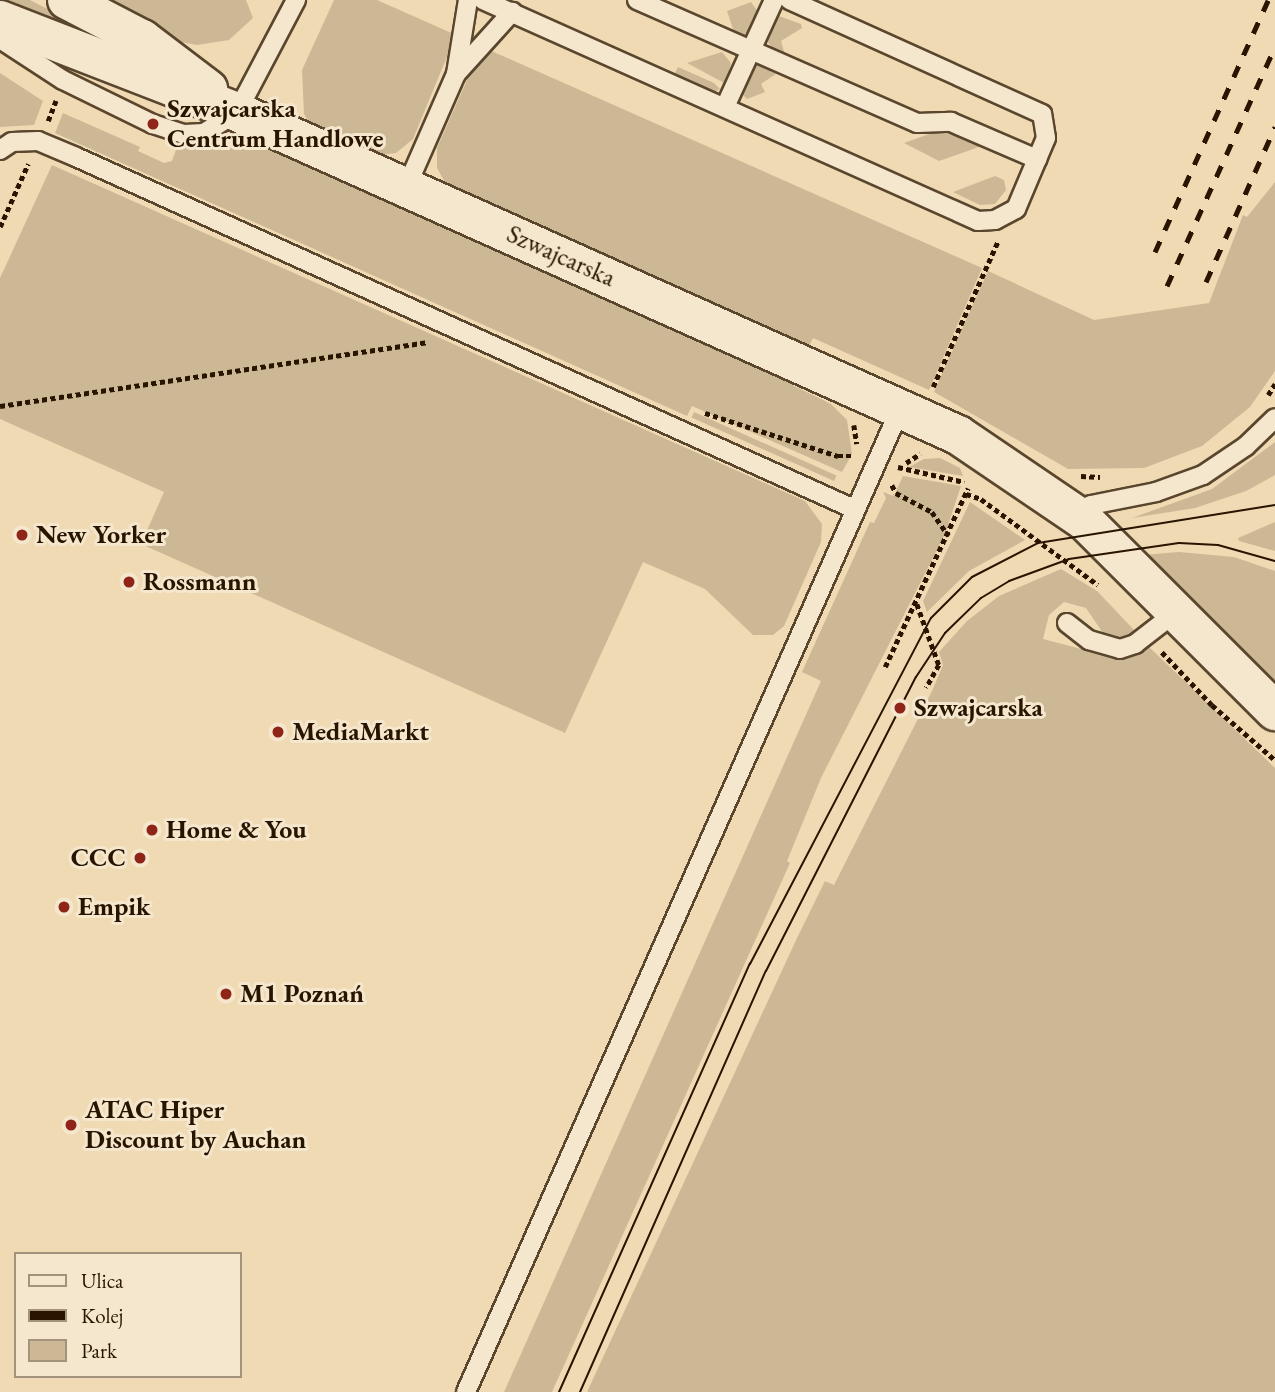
<!DOCTYPE html>
<html>
<head>
<meta charset="utf-8">
<style>
	body { margin:0 }
	#map { position:relative; width:1275px; height:1392px; overflow:hidden; background:#efdab4; font-family:"EB Garamond",serif }
	div>[style] { position:absolute }
	[style*='--x'] { left:calc(var(--x)*1px); top:calc(var(--y)*1px); width:calc(var(--w)*1px); rotate:calc(var(--a)*1deg) }
	.green>* { inset:0; background:#cdb895; transform-origin:0 0 }
	.path>* { height:4.5px; margin-top:-2.25px; transform-origin:0; background:repeating-linear-gradient(90deg,#291400 0 5px,transparent 0 8.5px) }
	.roads { filter:drop-shadow(2px 0 #5a462d) drop-shadow(-2px 0 #5a462d) drop-shadow(0 2px #5a462d) drop-shadow(0 -2px #5a462d) }
	.service>* { height:18px; margin:-9px; padding:0 9px; transform-origin:9px; border-radius:9px; background:#f5e7ce }
	.tertiary>* { height:38px; margin:-19px; padding:0 19px; transform-origin:19px; border-radius:19px; background:#f5e7ce }
	.tram>* { height:2px; margin:-1px; padding:0 1px; transform-origin:1px; border-radius:1px; background:#291400 }
	.rail>* { height:5px; margin-top:-2.5px; transform-origin:0; background:repeating-linear-gradient(90deg,#291400 0 12px,transparent 0 24px) }
	.dots>* { width:19px; height:19px; translate:-50% -50%; box-sizing:border-box; border:4px solid #f5e7ce; border-radius:50% }
	span { translate:-50% -50%; white-space:nowrap; text-align:center; line-height:1.15; -webkit-text-stroke:6px #f5e7ce; paint-order:stroke }
	.poi-label { font-size:26px; color:#291400; font-weight:700 }
	.left { translate:0 -50%; text-align:left }
	.right { translate:-100% -50%; text-align:right }
	.street-label { font-size:26px; color:#291400 }
	.legend { position:absolute; left:14px; top:1252px; width:228px; height:126px; box-sizing:border-box; background:#f5e7ce; border:2px solid #a3937c; margin:0; padding:9px 12px; list-style:none; font-size:21px; color:#291400 }
	.legend li { display:flex; align-items:center; gap:14px; height:35px }
	.legend b { width:35px; border:2px solid #a3937c }
</style>
</head>
<body>
<div id="map">
	<div class="green">
		<i style="clip-path:polygon(0 0,30px 0,187px 81px,0 6px)"></i>
		<i style="clip-path:polygon(104px 0,246px 0,253px 18px,229px 40px,197px 45px,181px 42px)"></i>
		<i style="clip-path:polygon(334px 0,377px 0,456px 35px,413px 139px,396px 153px,379px 155px,311px 125px,304px 114px,302px 70px)"></i>
		<i style="clip-path:polygon(751px 2px,758px 12px,745px 37px,734px 32px,727px 11px)"></i>
		<i style="clip-path:polygon(776px 15px,801px 24px,802px 28px,781px 41px,785px 55px,776px 52px,766px 40px)"></i>
		<i style="clip-path:polygon(487px 49px,982px 268px,929px 390px,813px 338px,808px 348px,446px 184px,437px 168px,437px 148px,471px 71px)"></i>
		<i style="clip-path:polygon(722px 52px,731px 63px,726px 84px,687px 63px)"></i>
		<i style="clip-path:polygon(754px 63px,776px 74px,761px 84px,765px 92px,747px 99px,740px 92px)"></i>
		<i style="clip-path:polygon(678px 67px,714px 83px,720px 89px,711px 94px,673px 77px)"></i>
		<i style="clip-path:polygon(0 73px,43px 101px,34px 125px,0 127px)"></i>
		<i style="clip-path:polygon(63px 113px,140px 147px,138px 151px,164px 163px,172px 161px,177px 147px,259px 143px,795px 377px,792px 385px,831px 404px,847px 420px,852px 454px,842px 472px,692px 406px,687px 416px,55px 133px)"></i>
		<i style="clip-path:polygon(946px 128px,982px 146px,939px 161px,904px 143px)"></i>
		<i style="clip-path:polygon(52px 165px,805px 501px,822px 524px,821px 542px,784px 626px,773px 635px,753px 635px,705px 589px,643px 562px,565px 733px,141px 544px,164px 492px,0 419px,0 278px)"></i>
		<i style="clip-path:polygon(995px 176px,1004px 180px,1006px 190px,995px 204px,980px 205px,953px 192px)"></i>
		<i style="clip-path:polygon(1275px 182px,1275px 371px,1250px 407px,1202px 446px,1144px 468px,1068px 469px,934px 392px,988px 271px,1094px 320px,1209px 303px,1243px 215px,1247px 217px)"></i>
		<i style="left:694px;top:412px;width:156px;height:6px;rotate:24deg"></i>
		<i style="clip-path:polygon(1275px 442px,1275px 475px,1246px 491px,1195px 508px,1132px 518px,1212px 489px)"></i>
		<i style="clip-path:polygon(940px 458px,960px 468px,963px 476px,909px 467px,924px 459px)"></i>
		<i style="clip-path:polygon(903px 476px,961px 486px,945px 534px,821px 778px,787px 861px,790px 863px,552px 1392px,504px 1392px,821px 681px,802px 672px,870px 522px,874px 523px,886px 498px,883px 492px,894px 496px)"></i>
		<i style="clip-path:polygon(970px 502px,1025px 540px,969px 571px,927px 612px,923px 601px)"></i>
		<i style="clip-path:polygon(1275px 522px,1275px 551px,1239px 541px,1238px 538px)"></i>
		<i style="clip-path:polygon(1179px 552px,1234px 557px,1275px 571px,1275px 689px,1143px 555px)"></i>
		<i style="clip-path:polygon(1061px 569px,1097px 591px,1136px 632px,1118px 639px,1105px 636px,1086px 608px,1064px 602px,1049px 615px,1043px 639px,1116px 658px,1132px 656px,1148px 646px,1275px 768px,1275px 1392px,587px 1392px,797px 938px,825px 881px,834px 885px,932px 691px,943px 665px,939px 652px,967px 621px,999px 596px)"></i>
	</div>
	<div class="path">
		<i style="--x:48;--y:121;--w:22;--a:-69"></i>
		<i style="--x:0;--y:227;--w:69;--a:-66"></i>
		<i style="--x:933;--y:387;--w:160;--a:-66"></i>
		<i style="--x:1268;--y:395;--w:13;--a:-58"></i>
		<i style="--x:0;--y:406;--w:433;--a:-8.5"></i>
		<i style="--x:705;--y:413;--w:140;--a:17.9"></i>
		<i style="--x:838;--y:456;--w:16;--a:0"></i>
		<i style="--x:854;--y:425;--w:19;--a:81"></i>
		<i style="--x:906;--y:463;--w:17;--a:-33"></i>
		<i style="--x:898;--y:467;--w:68;--a:12.8"></i>
		<i style="--x:1081;--y:476;--w:19;--a:3"></i>
		<i style="--x:892;--y:485;--w:9;--a:63"></i>
		<i style="--x:896;--y:493;--w:41;--a:27.8"></i>
		<i style="--x:932;--y:512;--w:29;--a:55"></i>
		<i style="--x:966;--y:494;--w:16;--a:18"></i>
		<i style="--x:981;--y:499;--w:145;--a:36.3"></i>
		<i style="--x:917;--y:604;--w:65;--a:70.2"></i>
		<i style="--x:939;--y:665;--w:26;--a:119"></i>
		<i style="--x:1162;--y:652;--w:73;--a:46.7"></i>
		<i style="--x:1212;--y:705;--w:84;--a:41.1"></i>
		<i style="--x:885;--y:667;--w:197;--a:-65.1"></i>
	</div>
	<div class="roads">
		<div class="service">
			<i style="--x:483;--y:0;--w:542;--a:24.06"></i>
			<i style="--x:978;--y:221;--w:17;--a:-3"></i>
			<i style="--x:995;--y:220;--w:24;--a:-28"></i>
			<i style="--x:1016;--y:209;--w:77;--a:-67.1"></i>
			<i style="--x:1046;--y:138;--w:24;--a:-99"></i>
			<i style="--x:1042;--y:114;--w:277;--a:-155.7"></i>
			<i style="--x:637;--y:0;--w:306;--a:23.7"></i>
			<i style="--x:917;--y:123;--w:34;--a:-2"></i>
			<i style="--x:951;--y:122;--w:94;--a:23.3"></i>
			<i style="--x:0;--y:39;--w:75;--a:33.1"></i>
			<i style="--x:63;--y:80;--w:100;--a:26.1"></i>
			<i style="--x:153;--y:124;--w:33;--a:18"></i>
			<i style="--x:184;--y:134;--w:20;--a:-3"></i>
			<i style="--x:204;--y:133;--w:39;--a:-32"></i>
			<i style="--x:237;--y:112;--w:127;--a:-62.2"></i>
			<i style="--x:456;--y:74;--w:84;--a:-47.9"></i>
			<i style="--x:725;--y:107;--w:118;--a:-65.4"></i>
			<i style="--x:0;--y:150;--w:14;--a:-34"></i>
			<i style="--x:12;--y:142;--w:26;--a:-2"></i>
			<i style="--x:38;--y:141;--w:41;--a:22.8"></i>
			<i style="--x:76;--y:157;--w:854;--a:24.34"></i>
			<i style="--x:406;--y:188;--w:124;--a:-66.3"></i>
			<i style="--x:456;--y:74;--w:75;--a:-80.8"></i>
			<i style="--x:1076;--y:514;--w:17;--a:-31"></i>
			<i style="--x:1091;--y:505;--w:66;--a:-11.3"></i>
			<i style="--x:1156;--y:492;--w:50;--a:-19.9"></i>
			<i style="--x:1203;--y:475;--w:52;--a:-34"></i>
			<i style="--x:1246;--y:446;--w:40;--a:-44"></i>
			<i style="--x:1067;--y:623;--w:28;--a:38"></i>
			<i style="--x:1089;--y:640;--w:32;--a:16"></i>
			<i style="--x:1120;--y:649;--w:16;--a:-18"></i>
			<i style="--x:1135;--y:644;--w:51;--a:-37.8"></i>
			<i style="--x:466;--y:1392;--w:1077;--a:-66.17"></i>
		</div>
		<div class="tertiary">
			<i style="--x:67;--y:0;--w:85;--a:27.5"></i>
			<i style="--x:142;--y:39;--w:83;--a:37.1"></i>
			<i style="--x:0;--y:20;--w:254;--a:21.2"></i>
			<i style="--x:237;--y:112;--w:790;--a:24.13"></i>
			<i style="--x:958;--y:435;--w:153;--a:34.1"></i>
			<i style="--x:1085;--y:521;--w:269;--a:45"></i>
		</div>
	</div>
	<div class="tram">
		<i style="--x:559;--y:1392;--w:469;--a:-66"></i>
		<i style="--x:750;--y:964;--w:390;--a:-62.4"></i>
		<i style="--x:931;--y:618;--w:58;--a:-45"></i>
		<i style="--x:972;--y:577;--w:74;--a:-27.3"></i>
		<i style="--x:1038;--y:543;--w:240;--a:-9.1"></i>
		<i style="--x:580;--y:1392;--w:460;--a:-66.2"></i>
		<i style="--x:766;--y:971;--w:330;--a:-63"></i>
		<i style="--x:916;--y:677;--w:53;--a:-56.6"></i>
		<i style="--x:945;--y:633;--w:50;--a:-44.2"></i>
		<i style="--x:981;--y:598;--w:33;--a:-31"></i>
		<i style="--x:1009;--y:581;--w:64;--a:-20.1"></i>
		<i style="--x:1069;--y:559;--w:111;--a:-8.3"></i>
		<i style="--x:1179;--y:543;--w:39;--a:3"></i>
		<i style="--x:1218;--y:545;--w:59;--a:15.7"></i>
	</div>
	<div class="rail">
		<i style="--x:1155;--y:252;--w:276;--a:-65.8"></i>
		<i style="--x:1206;--y:282;--w:170;--a:-66"></i>
		<i style="--x:1167;--y:286;--w:262;--a:-65.7"></i>
	</div>
	<div class="dots">
		<i style="left:153px;top:124px;background:#8f2418"></i>
		<i style="left:22px;top:535px;background:#8f2418"></i>
		<i style="left:129px;top:582px;background:#8f2418"></i>
		<i style="left:900px;top:708px;background:#8f2418"></i>
		<i style="left:278px;top:732px;background:#8f2418"></i>
		<i style="left:152px;top:830px;background:#8f2418"></i>
		<i style="left:140px;top:858px;background:#8f2418"></i>
		<i style="left:64px;top:907px;background:#8f2418"></i>
		<i style="left:226px;top:994px;background:#8f2418"></i>
		<i style="left:71px;top:1125px;background:#8f2418"></i>
	</div>
	<div class="poi-label">
		<span class="left" style="left:167px;top:124px">Szwajcarska<br>Centrum Handlowe</span>
		<span class="left" style="left:36px;top:535px">New Yorker</span>
		<span class="left" style="left:143px;top:582px">Rossmann</span>
		<span class="left" style="left:914px;top:708px">Szwajcarska</span>
		<span class="left" style="left:292px;top:732px">MediaMarkt</span>
		<span class="left" style="left:166px;top:830px">Home &amp; You</span>
		<span class="right" style="left:126px;top:858px">CCC</span>
		<span class="left" style="left:78px;top:907px">Empik</span>
		<span class="left" style="left:240px;top:994px">M1 Poznań</span>
		<span class="left" style="left:85px;top:1125px">ATAC Hiper<br>Discount by Auchan</span>
	</div>
	<div class="street-label">
		<span style="left:561px;top:256px;rotate:24deg">Szwajcarska</span>
	</div>
	<ul class="legend">
	<li><b style="height:9px;background:#f5e7ce"></b>Ulica</li>
	<li><b style="height:9px;background:#291400"></b>Kolej</li>
	<li><b style="height:19px;background:#cdb895"></b>Park</li>
	</ul>
</div>
</body>
</html>
